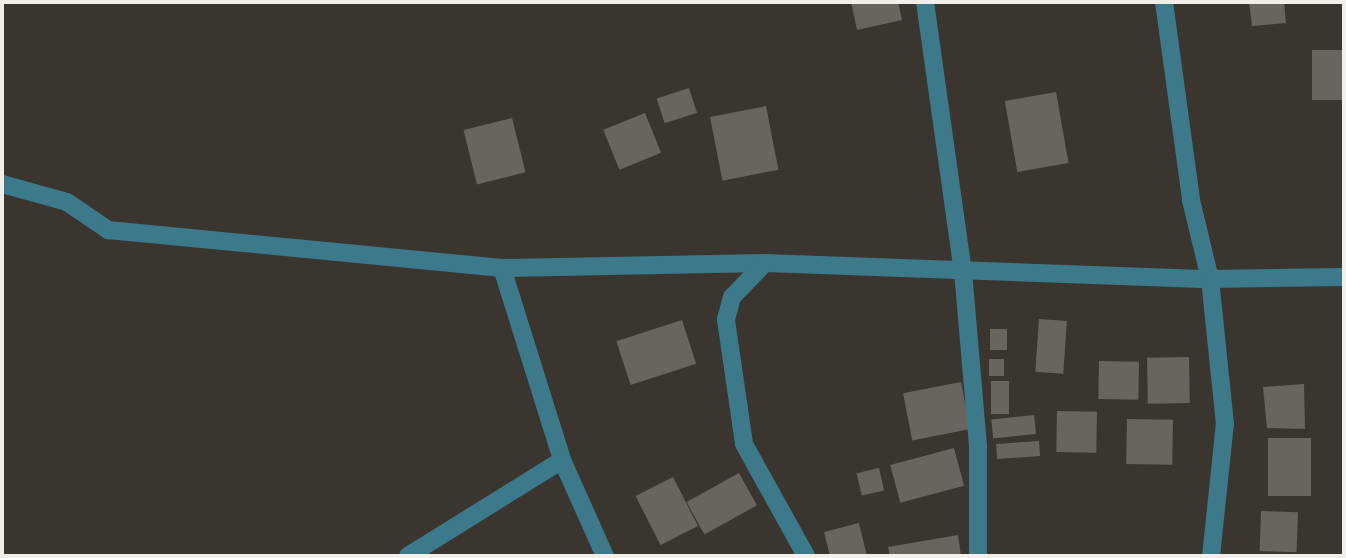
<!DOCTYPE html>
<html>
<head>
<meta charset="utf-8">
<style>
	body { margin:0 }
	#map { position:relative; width:1346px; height:558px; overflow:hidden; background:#3a352f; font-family:"Alegreya Sans",sans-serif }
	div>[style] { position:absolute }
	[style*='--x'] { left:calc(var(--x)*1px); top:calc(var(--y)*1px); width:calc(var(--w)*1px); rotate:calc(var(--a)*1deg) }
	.building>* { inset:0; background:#69645d; transform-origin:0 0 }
	.minor>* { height:18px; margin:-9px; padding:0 9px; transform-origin:9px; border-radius:9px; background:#3c798b }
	span { translate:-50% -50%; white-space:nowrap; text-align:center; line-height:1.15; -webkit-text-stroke:6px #1f1d1a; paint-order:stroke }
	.frame { position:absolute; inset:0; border:4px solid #f2efeb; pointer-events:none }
</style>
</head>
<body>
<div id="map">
	<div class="building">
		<i style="clip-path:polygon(851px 2px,898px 2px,902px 20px,857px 30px)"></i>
		<i style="clip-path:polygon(1249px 2px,1284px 2px,1286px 23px,1252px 26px)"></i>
		<i style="left:1312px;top:50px;width:32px;height:50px"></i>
		<i style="left:689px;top:88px;width:26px;height:34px;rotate:72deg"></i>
		<i style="left:1056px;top:92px;width:72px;height:52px;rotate:80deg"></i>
		<i style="left:766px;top:106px;width:65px;height:57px;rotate:79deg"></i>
		<i style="left:645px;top:113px;width:43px;height:45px;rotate:68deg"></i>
		<i style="left:512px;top:118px;width:56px;height:50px;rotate:76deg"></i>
		<i style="left:1039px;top:319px;width:28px;height:53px;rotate:4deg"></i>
		<i style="left:682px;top:320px;width:46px;height:69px;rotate:72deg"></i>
		<i style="left:1007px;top:329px;width:21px;height:17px;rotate:90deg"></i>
		<i style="left:1189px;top:357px;width:46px;height:42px;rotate:89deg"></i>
		<i style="left:989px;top:359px;width:15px;height:17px"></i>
		<i style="left:1099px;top:361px;width:40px;height:38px;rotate:1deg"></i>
		<i style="left:991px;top:381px;width:18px;height:33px"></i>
		<i style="left:961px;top:382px;width:48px;height:59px;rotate:79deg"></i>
		<i style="clip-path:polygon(1304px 384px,1305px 429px,1267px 428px,1263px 387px)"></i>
		<i style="left:1057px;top:411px;width:40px;height:41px;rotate:1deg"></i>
		<i style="left:1034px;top:415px;width:19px;height:43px;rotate:84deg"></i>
		<i style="left:1127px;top:419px;width:46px;height:45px;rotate:1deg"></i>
		<i style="left:1268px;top:438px;width:43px;height:58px"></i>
		<i style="left:1039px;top:441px;width:15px;height:43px;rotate:86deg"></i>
		<i style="left:954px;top:448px;width:39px;height:66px;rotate:75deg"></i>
		<i style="left:879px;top:468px;width:23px;height:23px;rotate:77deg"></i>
		<i style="left:739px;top:473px;width:37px;height:60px;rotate:61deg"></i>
		<i style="left:673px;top:477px;width:55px;height:42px;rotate:63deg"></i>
		<i style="left:1261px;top:511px;width:37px;height:40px;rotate:2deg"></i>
		<i style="clip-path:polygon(859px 523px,867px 556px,830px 556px,824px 532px)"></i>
		<i style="clip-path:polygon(958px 535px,961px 556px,890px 556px,888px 547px)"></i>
	</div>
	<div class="minor">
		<i style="--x:925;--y:2;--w:272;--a:82"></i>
		<i style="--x:963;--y:271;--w:177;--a:85.1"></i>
		<i style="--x:978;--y:447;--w:109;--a:90"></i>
		<i style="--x:1164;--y:2;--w:200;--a:82.2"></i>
		<i style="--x:1191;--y:200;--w:81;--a:76.5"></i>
		<i style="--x:1210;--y:279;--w:145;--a:84.1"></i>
		<i style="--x:1225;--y:423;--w:134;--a:96"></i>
		<i style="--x:2;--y:184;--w:67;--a:15.5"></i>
		<i style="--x:67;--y:202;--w:50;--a:34.3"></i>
		<i style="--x:108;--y:230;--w:396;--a:5.5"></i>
		<i style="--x:502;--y:268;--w:263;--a:-1.1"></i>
		<i style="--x:765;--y:263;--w:445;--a:2.1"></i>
		<i style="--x:1210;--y:279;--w:134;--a:-0.9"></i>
		<i style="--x:765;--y:263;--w:47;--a:134.1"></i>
		<i style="--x:732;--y:297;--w:24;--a:105"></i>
		<i style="--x:726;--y:320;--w:125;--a:81.7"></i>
		<i style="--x:744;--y:444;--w:128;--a:61"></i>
		<i style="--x:502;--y:268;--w:201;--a:72.6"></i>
		<i style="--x:562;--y:460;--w:105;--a:65.9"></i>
		<i style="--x:408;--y:556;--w:181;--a:-31.9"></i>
	</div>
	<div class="frame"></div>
</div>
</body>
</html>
